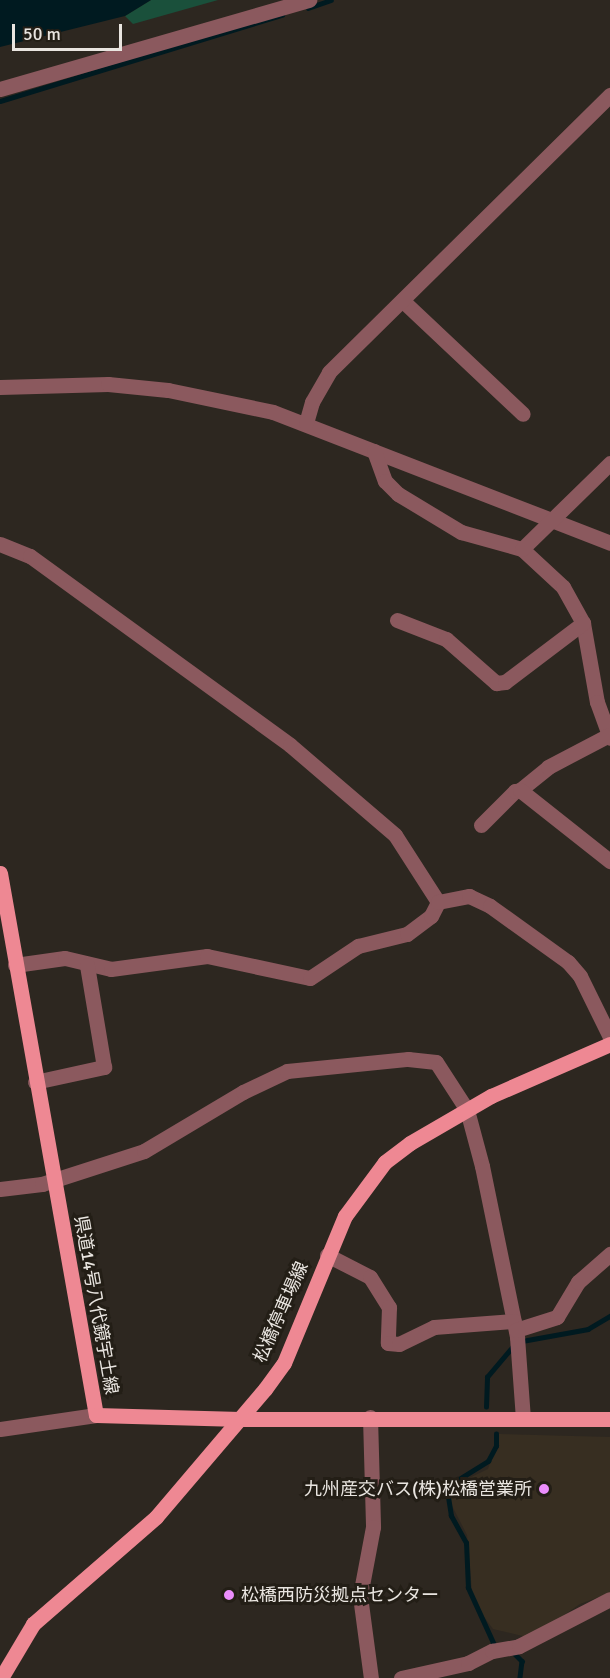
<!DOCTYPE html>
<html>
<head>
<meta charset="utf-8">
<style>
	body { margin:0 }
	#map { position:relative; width:610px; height:1678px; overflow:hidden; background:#2d2720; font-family:Signika,"Noto Sans JP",sans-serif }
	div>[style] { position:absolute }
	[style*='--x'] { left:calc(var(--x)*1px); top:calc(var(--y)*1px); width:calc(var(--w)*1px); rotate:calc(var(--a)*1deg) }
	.built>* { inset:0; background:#372e21 }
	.green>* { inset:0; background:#1a503b }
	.water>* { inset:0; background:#001a20 }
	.stream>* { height:4.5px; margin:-2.25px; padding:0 2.25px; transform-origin:2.25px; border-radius:2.25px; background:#001a20 }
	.minor>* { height:15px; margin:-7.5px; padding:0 7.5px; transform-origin:7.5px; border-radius:7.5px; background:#8b595e }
	.major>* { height:15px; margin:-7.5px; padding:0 7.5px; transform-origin:7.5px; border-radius:7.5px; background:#ee8893 }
	.dots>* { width:16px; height:16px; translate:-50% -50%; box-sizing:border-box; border:3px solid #231e16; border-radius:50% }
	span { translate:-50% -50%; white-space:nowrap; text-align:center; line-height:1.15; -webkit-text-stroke:6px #231e16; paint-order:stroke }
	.street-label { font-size:18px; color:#e9e5e0 }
	.poi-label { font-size:18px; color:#e9e5e0 }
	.right { translate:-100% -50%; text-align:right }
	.left { translate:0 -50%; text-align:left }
	.scale { position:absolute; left:12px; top:24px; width:110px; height:27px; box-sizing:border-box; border:3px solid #e9e5e0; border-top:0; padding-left:8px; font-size:18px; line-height:21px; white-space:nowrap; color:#e9e5e0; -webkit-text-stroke:4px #231e16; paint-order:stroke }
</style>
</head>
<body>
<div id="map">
	<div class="built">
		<i style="clip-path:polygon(499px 1434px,610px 1437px,610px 1593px,580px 1604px,531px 1638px,493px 1629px,473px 1602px,467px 1535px,444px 1490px,488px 1469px)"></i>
	</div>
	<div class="green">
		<i style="clip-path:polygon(151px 0,218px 0,133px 24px,125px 16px)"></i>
	</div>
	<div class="water">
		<i style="clip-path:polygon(0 0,151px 0,125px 16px,0 47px)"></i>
	</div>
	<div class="stream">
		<i style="--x:308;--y:8;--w:24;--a:-19"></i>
		<i style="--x:0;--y:101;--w:295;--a:-17"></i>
		<i style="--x:522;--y:1341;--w:67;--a:-10.3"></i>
		<i style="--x:588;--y:1329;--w:26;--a:-31"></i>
		<i style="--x:486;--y:1407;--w:30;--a:-88"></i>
		<i style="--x:487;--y:1377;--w:42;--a:-49.8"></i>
		<i style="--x:494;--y:1645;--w:63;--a:-114.5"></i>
		<i style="--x:468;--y:1588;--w:45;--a:-92.5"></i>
		<i style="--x:466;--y:1543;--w:31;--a:-119"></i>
		<i style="--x:451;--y:1516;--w:20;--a:-99"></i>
		<i style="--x:448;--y:1496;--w:17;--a:-62"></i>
		<i style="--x:456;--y:1481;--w:38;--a:-32"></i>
		<i style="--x:488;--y:1461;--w:17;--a:-62"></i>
		<i style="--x:496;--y:1446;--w:12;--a:-90"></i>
		<i style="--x:513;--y:1652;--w:13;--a:45"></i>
		<i style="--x:522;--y:1661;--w:17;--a:97"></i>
	</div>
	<div class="minor">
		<i style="--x:0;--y:89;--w:322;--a:-16.1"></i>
		<i style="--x:404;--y:302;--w:163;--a:43.3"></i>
		<i style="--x:0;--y:387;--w:108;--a:-1.6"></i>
		<i style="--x:108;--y:384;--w:60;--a:5.7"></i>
		<i style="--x:168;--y:390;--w:107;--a:11.8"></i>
		<i style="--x:273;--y:412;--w:362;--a:21.2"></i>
		<i style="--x:306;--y:423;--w:22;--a:-74"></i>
		<i style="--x:312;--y:402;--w:34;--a:-60"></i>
		<i style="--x:329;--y:372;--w:395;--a:-44.6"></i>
		<i style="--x:374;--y:451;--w:32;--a:70"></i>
		<i style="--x:385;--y:481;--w:18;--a:45"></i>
		<i style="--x:398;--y:494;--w:74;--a:31.1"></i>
		<i style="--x:461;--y:532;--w:63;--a:15.6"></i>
		<i style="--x:522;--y:549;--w:56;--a:42.8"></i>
		<i style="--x:563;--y:587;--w:41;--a:60.9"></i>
		<i style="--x:583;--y:623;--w:80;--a:80"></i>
		<i style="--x:597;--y:702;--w:38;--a:70"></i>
		<i style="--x:0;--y:544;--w:32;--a:22"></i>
		<i style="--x:30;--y:556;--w:321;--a:36"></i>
		<i style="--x:290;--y:745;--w:138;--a:40.6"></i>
		<i style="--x:395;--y:835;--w:80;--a:57.3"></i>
		<i style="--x:522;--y:549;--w:123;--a:-44.3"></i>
		<i style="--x:397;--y:620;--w:53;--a:21.2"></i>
		<i style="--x:446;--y:639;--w:67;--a:41.3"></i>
		<i style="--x:496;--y:683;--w:9;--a:-6"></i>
		<i style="--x:505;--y:682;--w:98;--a:-37.1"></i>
		<i style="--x:520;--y:790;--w:36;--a:-39"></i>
		<i style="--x:548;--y:767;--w:69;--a:-27.7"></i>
		<i style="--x:481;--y:825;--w:48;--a:-45"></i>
		<i style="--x:515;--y:791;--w:5;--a:-11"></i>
		<i style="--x:520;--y:790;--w:115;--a:38.3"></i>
		<i style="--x:15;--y:965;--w:50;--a:-8"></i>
		<i style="--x:65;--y:958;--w:47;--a:13.4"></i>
		<i style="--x:111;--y:969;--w:97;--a:-7.7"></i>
		<i style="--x:207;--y:956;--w:105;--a:12.1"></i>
		<i style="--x:310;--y:978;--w:58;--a:-33.7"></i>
		<i style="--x:358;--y:946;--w:50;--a:-13.8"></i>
		<i style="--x:407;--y:934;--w:30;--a:-37"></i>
		<i style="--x:431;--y:916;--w:16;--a:-63"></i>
		<i style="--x:438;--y:902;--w:32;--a:-11"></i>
		<i style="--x:469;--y:896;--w:23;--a:25"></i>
		<i style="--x:490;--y:906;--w:96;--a:35.7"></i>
		<i style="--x:568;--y:962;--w:18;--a:49"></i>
		<i style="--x:580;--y:976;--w:68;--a:63.8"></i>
		<i style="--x:35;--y:1082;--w:71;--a:-12.3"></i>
		<i style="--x:104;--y:1067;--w:103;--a:-99.5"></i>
		<i style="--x:0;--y:1189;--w:42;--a:-6.8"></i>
		<i style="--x:42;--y:1184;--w:107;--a:-17.9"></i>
		<i style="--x:144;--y:1151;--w:115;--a:-30.8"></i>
		<i style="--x:243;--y:1092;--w:49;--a:-25.5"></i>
		<i style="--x:287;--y:1071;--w:122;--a:-5.7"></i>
		<i style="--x:408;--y:1059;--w:28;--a:6"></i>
		<i style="--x:436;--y:1062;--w:57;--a:57.1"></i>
		<i style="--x:467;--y:1110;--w:58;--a:75"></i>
		<i style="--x:482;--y:1166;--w:175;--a:78.4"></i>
		<i style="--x:517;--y:1337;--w:81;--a:85.8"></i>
		<i style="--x:327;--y:1255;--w:48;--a:27.1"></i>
		<i style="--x:370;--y:1277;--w:36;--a:58"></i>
		<i style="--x:389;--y:1307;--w:36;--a:92"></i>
		<i style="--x:388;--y:1343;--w:11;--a:5"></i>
		<i style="--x:399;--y:1344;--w:39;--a:-26"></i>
		<i style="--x:434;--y:1327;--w:80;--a:-4.3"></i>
		<i style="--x:516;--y:1330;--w:43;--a:-17.6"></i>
		<i style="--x:557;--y:1317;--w:41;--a:-59"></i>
		<i style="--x:578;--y:1282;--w:43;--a:-41.2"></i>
		<i style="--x:370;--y:1417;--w:110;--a:88.4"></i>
		<i style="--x:373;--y:1527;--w:70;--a:100.7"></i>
		<i style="--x:360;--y:1596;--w:83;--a:82.4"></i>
		<i style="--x:0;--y:1429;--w:97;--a:-8.3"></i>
		<i style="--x:401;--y:1678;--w:69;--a:-12.6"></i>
		<i style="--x:468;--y:1663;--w:27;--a:-27"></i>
		<i style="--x:492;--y:1651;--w:27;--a:-10"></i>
		<i style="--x:519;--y:1646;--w:102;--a:-27.3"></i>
	</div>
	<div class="major">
		<i style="--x:0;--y:873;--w:550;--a:79.96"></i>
		<i style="--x:96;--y:1415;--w:144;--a:1.6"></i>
		<i style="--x:240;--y:1419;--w:370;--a:0"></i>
		<i style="--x:1;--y:1678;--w:63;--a:-59.3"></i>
		<i style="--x:33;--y:1624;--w:163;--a:-41"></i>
		<i style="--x:156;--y:1517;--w:168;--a:-49.6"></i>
		<i style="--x:265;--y:1389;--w:32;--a:-54"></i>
		<i style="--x:284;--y:1363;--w:159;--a:-67.5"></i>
		<i style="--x:345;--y:1216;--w:67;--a:-53.5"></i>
		<i style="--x:385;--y:1162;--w:31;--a:-37"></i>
		<i style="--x:410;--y:1143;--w:94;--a:-30.1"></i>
		<i style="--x:491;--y:1096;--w:130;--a:-23.6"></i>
	</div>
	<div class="dots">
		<i style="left:544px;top:1489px;background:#eb8dfc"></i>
		<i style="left:229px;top:1595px;background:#eb8dfc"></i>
	</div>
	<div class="street-label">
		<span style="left:96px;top:1305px;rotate:80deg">県道14号八代鏡宇土線</span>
		<span style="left:281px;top:1312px;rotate:-66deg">松橋停車場線</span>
	</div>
	<div class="poi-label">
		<span class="right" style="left:532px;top:1489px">九州産交バス(株)松橋営業所</span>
		<span class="left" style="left:241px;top:1595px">松橋西防災拠点センター</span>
	</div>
	<div class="scale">50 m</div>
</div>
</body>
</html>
